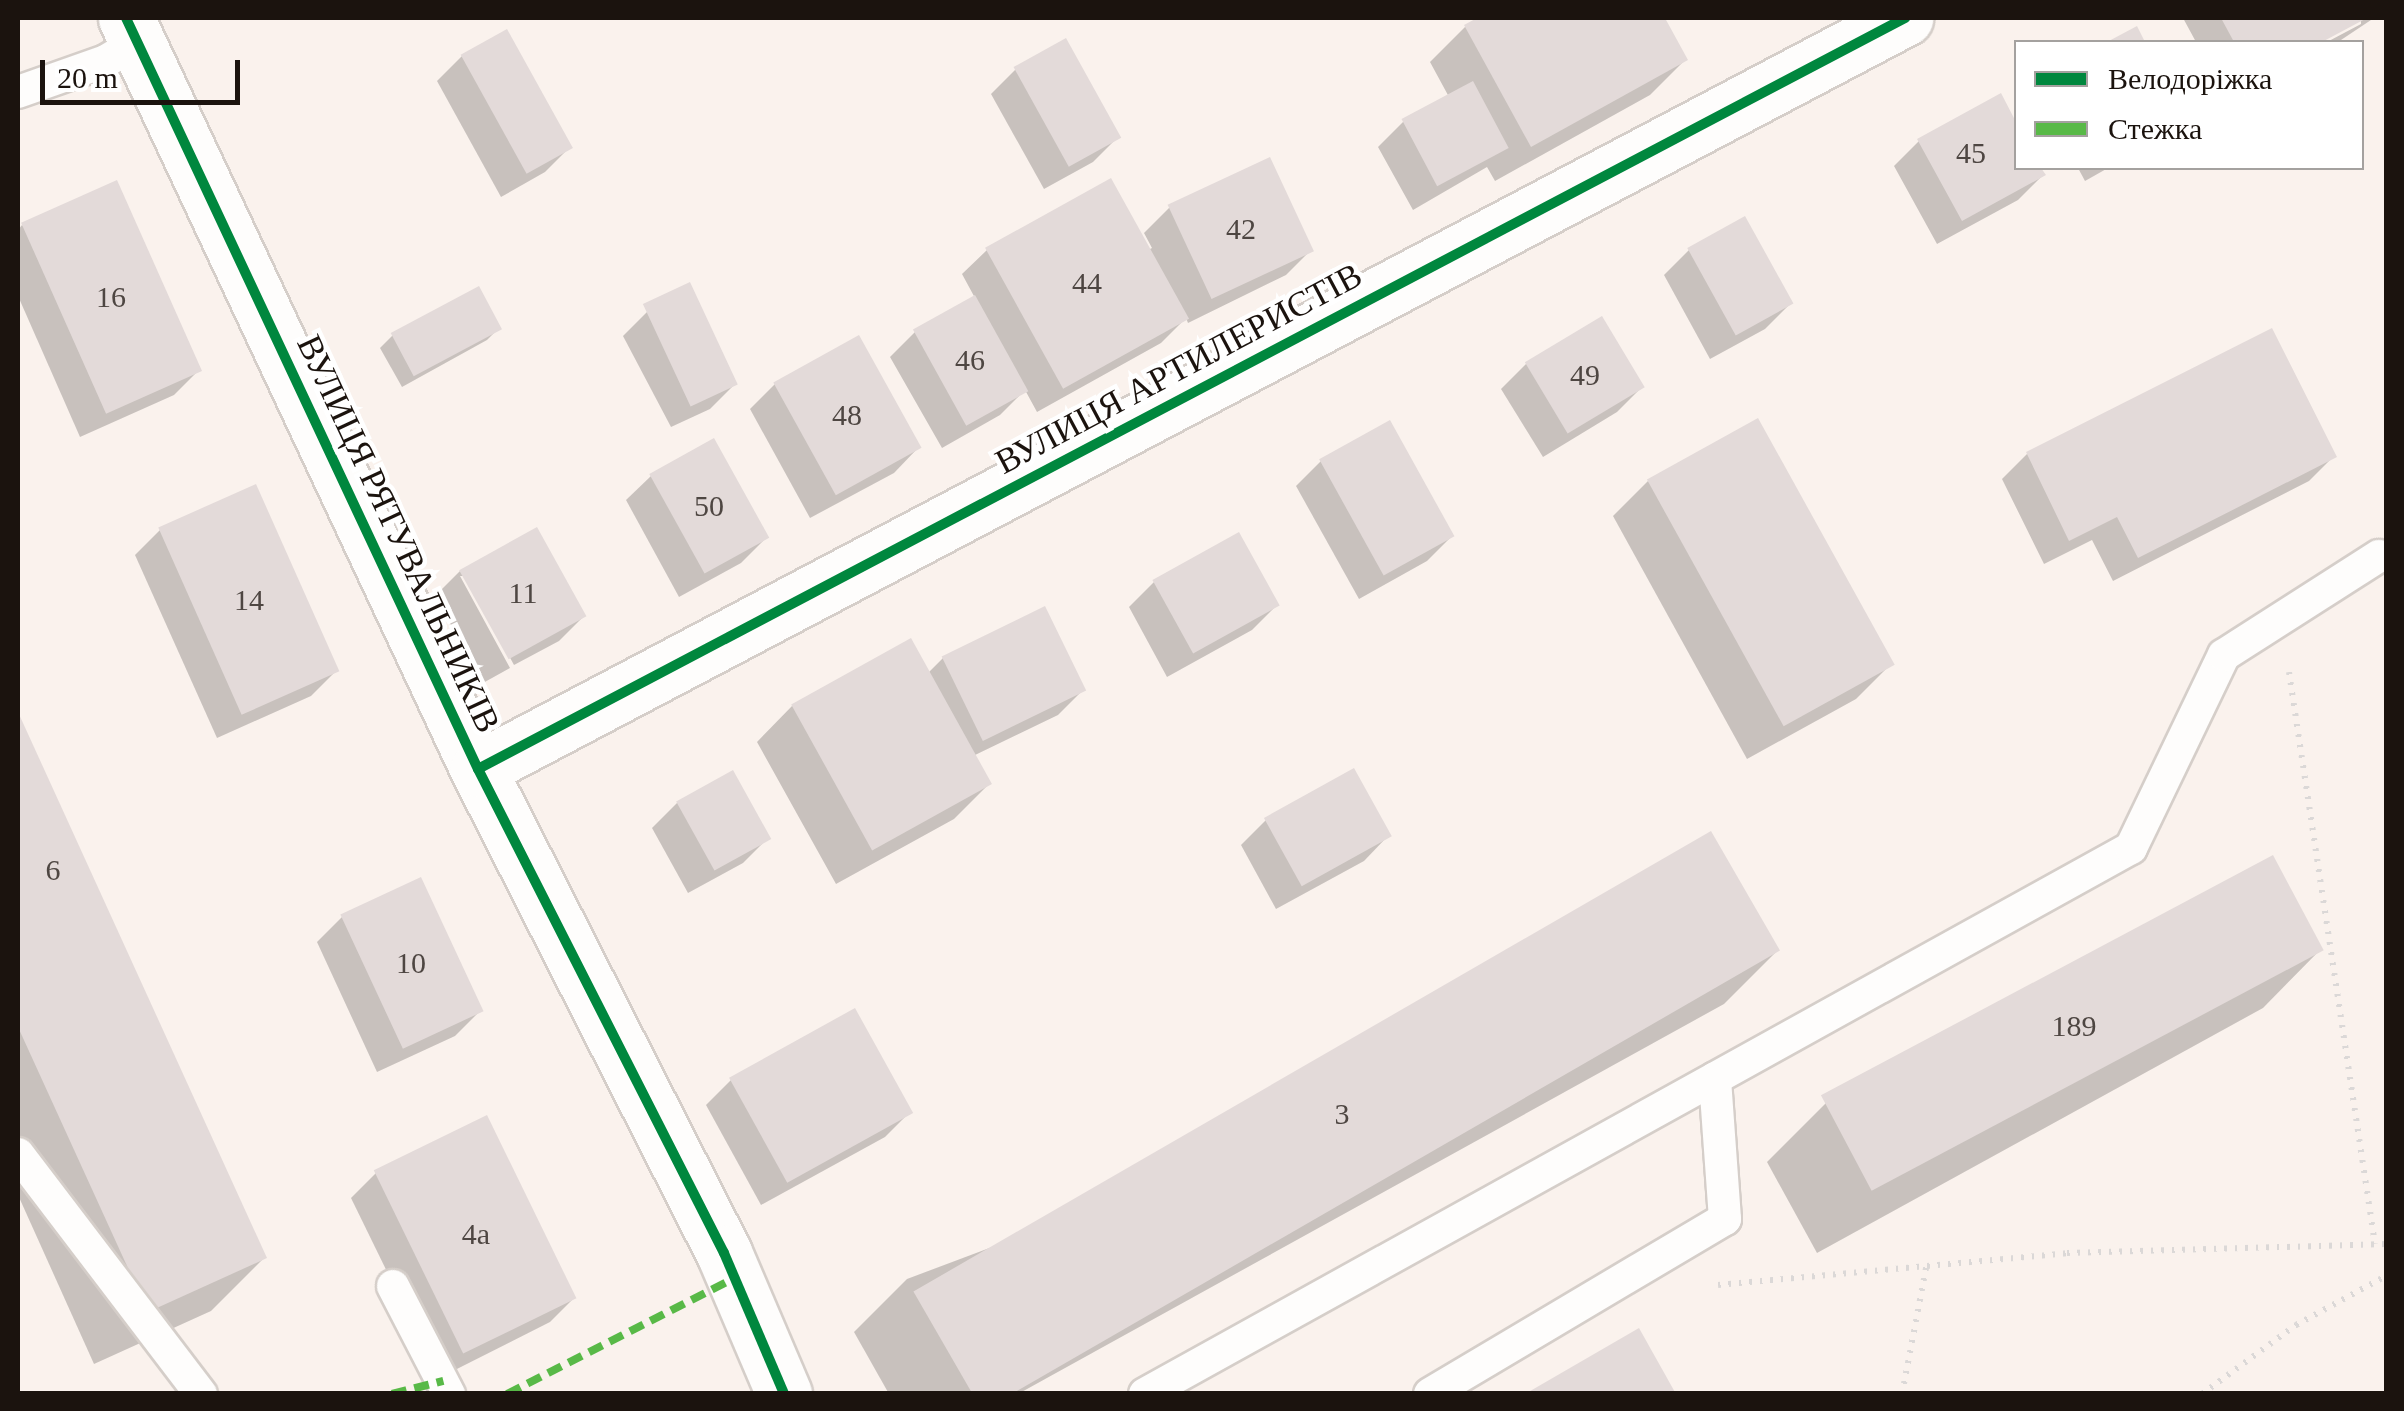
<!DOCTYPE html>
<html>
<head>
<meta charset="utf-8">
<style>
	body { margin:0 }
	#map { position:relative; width:2404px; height:1411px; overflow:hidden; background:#faf2ed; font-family:"Times New Roman",serif }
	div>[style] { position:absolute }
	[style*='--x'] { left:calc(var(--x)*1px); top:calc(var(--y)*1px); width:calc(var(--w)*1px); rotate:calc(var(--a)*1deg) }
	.shadow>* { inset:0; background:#0003 }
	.building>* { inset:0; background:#e3dad9; transform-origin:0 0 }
	.path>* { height:6px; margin-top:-3px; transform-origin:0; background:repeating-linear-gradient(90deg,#dbd8d7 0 2.5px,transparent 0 10.5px) }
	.roads { filter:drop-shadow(2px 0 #d5cec9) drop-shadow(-2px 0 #d5cec9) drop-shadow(0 2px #d5cec9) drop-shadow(0 -2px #d5cec9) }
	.service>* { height:32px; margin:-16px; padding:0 16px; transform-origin:16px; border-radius:16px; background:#fefdfc }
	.minor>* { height:55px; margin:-27.5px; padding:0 27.5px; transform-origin:27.5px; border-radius:27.5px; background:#fefdfc }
	.quiet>* { height:8px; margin-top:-4px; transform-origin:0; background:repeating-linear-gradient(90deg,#58b947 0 15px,transparent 0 23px) }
	.cycleway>* { height:10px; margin:-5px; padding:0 5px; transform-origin:5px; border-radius:5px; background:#00873e }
	span { translate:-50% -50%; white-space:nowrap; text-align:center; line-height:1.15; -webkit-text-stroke:9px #fff; paint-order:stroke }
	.number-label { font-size:30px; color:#4e4642 }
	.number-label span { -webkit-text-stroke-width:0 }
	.street-label { font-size:35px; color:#1b130e }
	.frame { position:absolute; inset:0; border:20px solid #1b130e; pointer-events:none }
	.legend { position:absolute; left:2014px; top:40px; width:350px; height:130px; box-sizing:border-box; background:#fff; border:2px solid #a4a19f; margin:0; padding:12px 18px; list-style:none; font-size:30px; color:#1b130e }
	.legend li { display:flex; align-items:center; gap:20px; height:50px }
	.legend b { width:50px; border:2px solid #a4a19f }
	.scale { position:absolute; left:40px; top:60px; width:200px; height:45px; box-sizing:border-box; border:5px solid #1b130e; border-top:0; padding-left:12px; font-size:30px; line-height:35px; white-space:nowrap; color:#1b130e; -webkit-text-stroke:8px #fff; paint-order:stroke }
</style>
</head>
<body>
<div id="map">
	<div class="shadow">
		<i style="clip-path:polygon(1482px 18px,1662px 18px,1685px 60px,1650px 95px,1495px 181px,1487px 167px,1413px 210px,1378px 147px,1403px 122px,1449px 97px,1430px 62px,1465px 27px)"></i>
		<i style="clip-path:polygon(2183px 18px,2374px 18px,2338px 42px,2327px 42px,2361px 24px,2361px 18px,2316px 42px,2196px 42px)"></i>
		<i style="clip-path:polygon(462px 56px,570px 147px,545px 172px,501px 197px,437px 81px)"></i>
		<i style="clip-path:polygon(1016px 69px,1118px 137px,1093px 162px,1044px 189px,991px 94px)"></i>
		<i style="clip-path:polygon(2000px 96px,2016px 127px,2016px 168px,2039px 168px,2043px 175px,2018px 200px,1937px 244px,1894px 166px,1919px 141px)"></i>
		<i style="clip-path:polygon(1268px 161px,1311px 250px,1286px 275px,1188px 323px,1186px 318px,1161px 343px,1037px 412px,1025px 390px,1000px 415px,942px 448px,890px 357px,915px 332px,975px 298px,962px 274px,987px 250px,1148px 250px,1152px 248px,1144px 233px,1169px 208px)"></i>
		<i style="clip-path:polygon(2078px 168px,2108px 168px,2085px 181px)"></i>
		<i style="clip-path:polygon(22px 225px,199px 370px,174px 395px,80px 437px,18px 296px,18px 230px)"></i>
		<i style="clip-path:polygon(1689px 250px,1790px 304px,1765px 329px,1710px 359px,1664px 275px)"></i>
		<i style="clip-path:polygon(648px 311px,735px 384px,710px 409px,671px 427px,623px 336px)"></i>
		<i style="clip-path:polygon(1601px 319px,1642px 387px,1617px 412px,1543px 457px,1501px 389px,1526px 364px)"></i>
		<i style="clip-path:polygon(499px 328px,487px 340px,402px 387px,380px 348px,393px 335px)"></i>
		<i style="clip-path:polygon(775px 384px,918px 448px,894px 473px,810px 518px,750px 409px)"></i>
		<i style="clip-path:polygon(2027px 454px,2334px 456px,2309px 481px,2113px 581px,2092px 540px,2044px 564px,2002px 479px)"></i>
		<i style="clip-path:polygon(1321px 461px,1452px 536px,1427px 561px,1359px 599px,1296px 486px)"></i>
		<i style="clip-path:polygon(651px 476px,766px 538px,741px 563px,679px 597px,626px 500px)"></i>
		<i style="clip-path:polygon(1648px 481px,1891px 664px,1856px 699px,1747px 759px,1613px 516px)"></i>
		<i style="clip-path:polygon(160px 530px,336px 671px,311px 696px,217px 738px,135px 555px)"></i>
		<i style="clip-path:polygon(460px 571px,584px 616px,559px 641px,514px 665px,465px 576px,460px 576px,510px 668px,483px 683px,435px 596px)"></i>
		<i style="clip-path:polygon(1154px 582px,1277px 605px,1252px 630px,1167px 677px,1129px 607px)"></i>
		<i style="clip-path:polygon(910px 641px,928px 673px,943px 658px,1083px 690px,1058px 715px,973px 756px,989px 784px,954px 819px,836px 884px,757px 742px,792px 706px)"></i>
		<i style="clip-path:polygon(18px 718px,264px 1258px,211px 1311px,94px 1364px,18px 1195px)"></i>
		<i style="clip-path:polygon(732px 773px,768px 838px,743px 863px,688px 893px,652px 828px,677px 803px)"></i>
		<i style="clip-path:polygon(1266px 820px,1388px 836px,1364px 861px,1276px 909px,1241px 845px)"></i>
		<i style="clip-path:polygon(342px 917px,480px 1011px,455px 1036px,377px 1072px,317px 942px)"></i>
		<i style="clip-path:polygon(2321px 949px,2263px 1008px,1817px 1253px,1767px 1162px,1826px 1103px)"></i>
		<i style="clip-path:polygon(1777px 951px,1724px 1004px,1018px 1394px,889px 1394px,854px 1332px,907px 1279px)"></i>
		<i style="clip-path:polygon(731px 1080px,910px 1112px,885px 1137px,761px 1205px,706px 1105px)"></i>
		<i style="clip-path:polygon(376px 1173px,575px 1297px,550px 1322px,439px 1378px,351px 1198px)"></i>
	</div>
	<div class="building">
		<i style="clip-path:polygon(1477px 18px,1665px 18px,1688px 60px,1531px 147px,1464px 25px)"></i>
		<i style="clip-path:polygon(2221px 18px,2367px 18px,2322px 42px,2234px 42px)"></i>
		<i style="clip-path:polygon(2137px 26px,2145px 42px,2107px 42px)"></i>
		<i style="left:507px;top:29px;width:136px;height:53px;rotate:61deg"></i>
		<i style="left:1066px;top:38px;width:114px;height:60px;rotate:61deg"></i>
		<i style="left:1473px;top:81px;width:76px;height:81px;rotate:62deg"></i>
		<i style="clip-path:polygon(2001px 93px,2016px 122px,2016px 168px,2041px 168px,2046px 175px,1962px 221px,1917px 139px)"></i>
		<i style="left:1270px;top:157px;width:104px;height:113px;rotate:65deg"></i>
		<i style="left:1111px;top:178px;width:161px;height:144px;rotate:61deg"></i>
		<i style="left:117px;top:180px;width:209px;height:105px;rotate:66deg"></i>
		<i style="left:1745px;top:216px;width:100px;height:66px;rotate:61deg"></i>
		<i style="left:690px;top:282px;width:113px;height:52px;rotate:65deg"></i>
		<i style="left:479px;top:286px;width:49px;height:100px;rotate:62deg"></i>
		<i style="left:975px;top:295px;width:110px;height:71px;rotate:61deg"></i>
		<i style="left:1602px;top:316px;width:83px;height:90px;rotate:59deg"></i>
		<i style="clip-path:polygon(2272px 328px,2337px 457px,2138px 558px,2117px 517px,2069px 541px,2026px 452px)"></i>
		<i style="left:859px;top:335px;width:129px;height:98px;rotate:61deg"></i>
		<i style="left:1758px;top:418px;width:282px;height:127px;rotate:61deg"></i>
		<i style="left:1390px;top:420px;width:133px;height:81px;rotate:61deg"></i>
		<i style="left:714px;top:438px;width:114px;height:74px;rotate:61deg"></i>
		<i style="left:256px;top:484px;width:205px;height:107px;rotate:66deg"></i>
		<i style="left:537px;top:527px;width:102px;height:89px;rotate:61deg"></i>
		<i style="left:1239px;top:532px;width:84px;height:99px;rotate:61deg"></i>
		<i style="left:1045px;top:606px;width:94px;height:115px;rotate:64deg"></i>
		<i style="left:911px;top:638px;width:167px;height:137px;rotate:61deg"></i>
		<i style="clip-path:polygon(18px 712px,267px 1258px,148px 1312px,18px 1027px)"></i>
		<i style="left:1354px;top:768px;width:78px;height:103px;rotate:61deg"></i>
		<i style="left:733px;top:770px;width:79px;height:65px;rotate:61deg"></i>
		<i style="left:1711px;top:831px;width:138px;height:921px;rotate:60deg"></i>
		<i style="left:2273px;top:855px;width:108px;height:512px;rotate:62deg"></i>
		<i style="left:421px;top:877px;width:148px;height:89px;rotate:65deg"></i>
		<i style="left:855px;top:1008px;width:120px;height:144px;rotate:61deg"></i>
		<i style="left:487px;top:1115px;width:204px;height:126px;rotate:64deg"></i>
		<i style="clip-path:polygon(1639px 1328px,1676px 1394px,1525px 1394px)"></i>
	</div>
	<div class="path">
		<i style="--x:2289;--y:672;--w:578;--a:81.45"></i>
		<i style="--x:1718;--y:1285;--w:350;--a:-5.2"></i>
		<i style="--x:2067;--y:1253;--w:319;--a:-1.6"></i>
		<i style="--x:1902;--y:1394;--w:133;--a:-79.2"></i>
		<i style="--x:2202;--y:1394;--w:117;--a:-36.3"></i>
		<i style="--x:2296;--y:1325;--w:102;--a:-28.6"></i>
	</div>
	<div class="roads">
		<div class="service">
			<i style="--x:18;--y:92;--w:93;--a:-19.4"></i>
			<i style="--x:106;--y:61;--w:37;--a:-31"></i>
			<i style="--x:18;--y:1154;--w:302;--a:52.7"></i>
			<i style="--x:393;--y:1286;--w:122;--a:62.6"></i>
			<i style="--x:1145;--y:1394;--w:1127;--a:-28.98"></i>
			<i style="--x:2131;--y:848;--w:214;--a:-64.3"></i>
			<i style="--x:2224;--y:655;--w:184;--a:-32.6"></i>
			<i style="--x:1430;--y:1394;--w:343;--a:-30.7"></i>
			<i style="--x:1725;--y:1219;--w:141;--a:-94.1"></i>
		</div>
		<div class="minor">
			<i style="--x:126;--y:18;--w:829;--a:64.89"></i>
			<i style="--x:478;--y:769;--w:543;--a:63.06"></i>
			<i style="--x:724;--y:1253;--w:153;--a:66.9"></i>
			<i style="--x:478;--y:769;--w:1613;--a:-27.76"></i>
		</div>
	</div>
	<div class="quiet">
		<i style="--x:392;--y:1394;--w:53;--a:-14.3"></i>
		<i style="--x:507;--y:1394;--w:256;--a:-27"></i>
	</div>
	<div class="cycleway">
		<i style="--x:126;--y:18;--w:829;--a:64.89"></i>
		<i style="--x:478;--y:769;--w:543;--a:63.06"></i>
		<i style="--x:724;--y:1253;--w:153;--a:66.9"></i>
		<i style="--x:478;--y:769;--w:1613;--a:-27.76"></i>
	</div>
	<div class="number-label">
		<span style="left:1971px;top:153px">45</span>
		<span style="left:1241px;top:229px">42</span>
		<span style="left:1087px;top:283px">44</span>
		<span style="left:111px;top:297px">16</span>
		<span style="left:970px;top:360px">46</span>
		<span style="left:1585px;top:375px">49</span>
		<span style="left:847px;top:415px">48</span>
		<span style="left:709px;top:506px">50</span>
		<span style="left:523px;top:593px">11</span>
		<span style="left:249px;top:600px">14</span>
		<span style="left:53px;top:870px">6</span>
		<span style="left:411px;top:963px">10</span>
		<span style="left:2074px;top:1026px">189</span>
		<span style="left:1342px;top:1114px">3</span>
		<span style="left:476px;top:1234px">4а</span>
	</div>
	<div class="street-label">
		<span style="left:1179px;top:369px;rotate:-28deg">ВУЛИЦЯ АРТИЛЕРИСТІВ</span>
		<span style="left:398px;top:534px;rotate:65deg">ВУЛИЦЯ РЯТУВАЛЬНИКІВ</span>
	</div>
	<div class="frame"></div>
	<ul class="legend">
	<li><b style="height:12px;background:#00873e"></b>Велодоріжка</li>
	<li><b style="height:12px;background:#58b947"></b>Стежка</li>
	</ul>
	<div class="scale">20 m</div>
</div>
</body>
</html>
